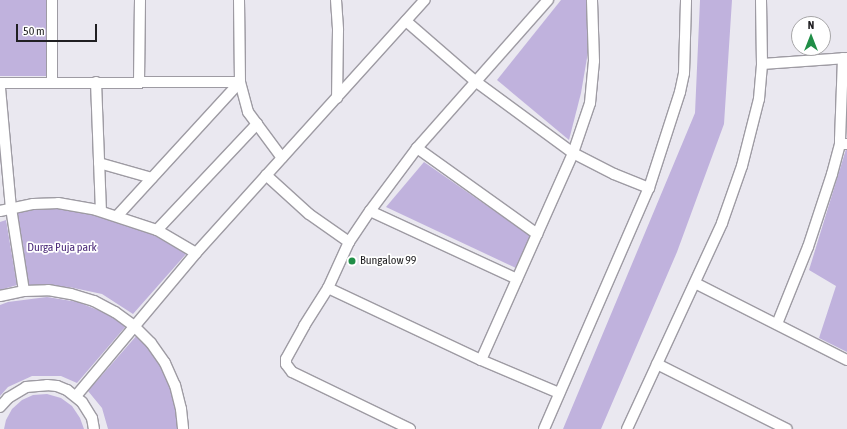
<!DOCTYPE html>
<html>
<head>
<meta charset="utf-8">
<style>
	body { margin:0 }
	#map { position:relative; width:847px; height:429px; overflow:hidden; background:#eae8f0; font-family:"Asap Condensed",sans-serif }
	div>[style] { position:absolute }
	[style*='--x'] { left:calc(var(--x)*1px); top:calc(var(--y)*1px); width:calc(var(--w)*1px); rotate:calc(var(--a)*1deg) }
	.green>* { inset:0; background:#c0b2dd; transform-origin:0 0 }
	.roads { filter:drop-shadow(1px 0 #9e9ba3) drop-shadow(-1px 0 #9e9ba3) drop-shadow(0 1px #9e9ba3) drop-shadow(0 -1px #9e9ba3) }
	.minor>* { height:10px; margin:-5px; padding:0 5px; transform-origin:5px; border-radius:5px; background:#fff }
	.dots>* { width:11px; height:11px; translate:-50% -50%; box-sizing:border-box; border:2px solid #fff; border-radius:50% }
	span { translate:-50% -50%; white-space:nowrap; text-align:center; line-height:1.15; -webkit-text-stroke:3.5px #fff; paint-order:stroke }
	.park-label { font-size:12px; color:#4e2d7b }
	.poi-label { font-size:12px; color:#201f22 }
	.left { translate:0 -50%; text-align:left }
	.north { position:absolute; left:791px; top:16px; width:40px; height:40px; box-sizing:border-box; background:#fff; border:1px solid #a6a5a7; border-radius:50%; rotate:0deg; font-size:11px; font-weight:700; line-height:16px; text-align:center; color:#201f22 }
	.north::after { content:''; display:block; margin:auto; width:14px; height:18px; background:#208e47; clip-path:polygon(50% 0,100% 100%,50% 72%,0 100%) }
	.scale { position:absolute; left:16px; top:24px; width:81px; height:18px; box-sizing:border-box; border:2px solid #201f22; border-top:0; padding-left:5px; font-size:12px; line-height:14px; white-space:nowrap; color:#201f22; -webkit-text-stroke:3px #fff; paint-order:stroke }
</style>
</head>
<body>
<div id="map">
	<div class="green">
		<i style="left:0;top:0;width:47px;height:76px"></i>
		<i style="clip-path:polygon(561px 0,587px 0,588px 52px,581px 93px,569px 140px,497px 80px)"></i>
		<i style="clip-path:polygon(700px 0,732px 0,724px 124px,677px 252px,601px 429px,563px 429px,695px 113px)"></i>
		<i style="clip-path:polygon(847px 146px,847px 352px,819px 338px,836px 286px,809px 270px)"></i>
		<i style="clip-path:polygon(424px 162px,532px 237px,518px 269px,386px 207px)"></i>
		<i style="clip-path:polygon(66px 208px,111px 218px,147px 231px,186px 254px,133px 314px,102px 294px,69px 287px,29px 286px,17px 211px)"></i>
		<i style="clip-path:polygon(6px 220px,17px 285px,0 290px,0 222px)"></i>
		<i style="clip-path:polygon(47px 297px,78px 302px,105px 313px,126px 326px,77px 383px,61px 376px,32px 376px,8px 387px,0 396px,0 305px,8px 302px)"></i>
		<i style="clip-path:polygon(138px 334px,160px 363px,174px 394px,179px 429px,108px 429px,102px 408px,88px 391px)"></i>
		<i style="clip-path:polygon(47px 394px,61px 398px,72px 406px,80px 418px,84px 429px,4px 429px,6px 420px,12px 409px,22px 400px,33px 395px)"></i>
	</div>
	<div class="roads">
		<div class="minor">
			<i style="--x:239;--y:0;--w:82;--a:89.3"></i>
			<i style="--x:240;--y:82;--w:31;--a:75"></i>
			<i style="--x:248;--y:112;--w:57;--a:53.5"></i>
			<i style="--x:336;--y:0;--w:30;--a:86"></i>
			<i style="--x:338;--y:30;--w:68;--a:90.8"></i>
			<i style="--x:406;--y:21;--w:91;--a:41"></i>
			<i style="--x:475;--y:81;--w:122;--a:36.3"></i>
			<i style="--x:573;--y:153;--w:46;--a:27.1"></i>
			<i style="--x:614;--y:174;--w:38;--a:22"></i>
			<i style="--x:843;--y:58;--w:81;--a:92.1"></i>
			<i style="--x:840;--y:139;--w:5;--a:90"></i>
			<i style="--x:840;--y:144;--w:7;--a:0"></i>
			<i style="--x:762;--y:64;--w:85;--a:-4"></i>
			<i style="--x:52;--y:82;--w:82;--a:-90"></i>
			<i style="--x:96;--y:82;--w:129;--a:87.8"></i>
			<i style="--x:139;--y:82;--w:82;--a:-89.3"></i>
			<i style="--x:0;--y:83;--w:240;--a:-0.2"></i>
			<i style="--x:0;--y:88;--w:121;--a:84.8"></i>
			<i style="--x:11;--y:208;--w:84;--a:81.1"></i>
			<i style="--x:417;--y:148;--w:148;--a:35.6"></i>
			<i style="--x:99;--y:163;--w:55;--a:15.8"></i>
			<i style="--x:266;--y:175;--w:58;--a:42.2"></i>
			<i style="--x:309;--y:214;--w:49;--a:35"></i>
			<i style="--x:0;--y:211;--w:34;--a:-12"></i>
			<i style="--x:33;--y:204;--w:25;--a:-2"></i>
			<i style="--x:58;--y:203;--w:39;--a:10"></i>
			<i style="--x:96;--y:210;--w:64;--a:18.2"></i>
			<i style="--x:157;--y:230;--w:45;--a:30.5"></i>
			<i style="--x:370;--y:211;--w:162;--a:24.8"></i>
			<i style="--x:118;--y:215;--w:180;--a:-47.5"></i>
			<i style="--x:157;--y:230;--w:146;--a:-46.7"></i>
			<i style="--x:695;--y:283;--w:170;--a:26.9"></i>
			<i style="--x:328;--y:288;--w:169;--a:25.2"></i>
			<i style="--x:481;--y:360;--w:85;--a:22.9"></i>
			<i style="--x:0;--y:296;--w:25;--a:-12"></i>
			<i style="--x:24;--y:291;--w:24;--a:-2"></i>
			<i style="--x:48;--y:290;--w:23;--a:10"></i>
			<i style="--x:71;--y:294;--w:24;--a:17"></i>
			<i style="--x:94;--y:301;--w:24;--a:28"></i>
			<i style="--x:115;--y:312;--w:24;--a:36"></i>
			<i style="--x:134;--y:326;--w:24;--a:45"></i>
			<i style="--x:151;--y:343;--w:24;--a:55"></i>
			<i style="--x:165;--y:363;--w:24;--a:66"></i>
			<i style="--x:175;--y:385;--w:25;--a:76"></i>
			<i style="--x:181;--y:409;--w:20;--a:84"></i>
			<i style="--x:777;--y:324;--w:83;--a:-68.1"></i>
			<i style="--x:808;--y:247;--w:77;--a:-71.8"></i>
			<i style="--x:832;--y:174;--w:31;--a:-75"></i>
			<i style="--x:481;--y:360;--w:227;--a:-66"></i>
			<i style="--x:573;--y:153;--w:53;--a:-71.2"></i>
			<i style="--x:590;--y:103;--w:42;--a:-84.6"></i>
			<i style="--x:594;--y:61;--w:61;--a:-91.9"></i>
			<i style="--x:657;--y:364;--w:145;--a:26.6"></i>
			<i style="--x:76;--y:396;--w:187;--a:-50"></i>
			<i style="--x:196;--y:253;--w:341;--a:-47.9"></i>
			<i style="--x:0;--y:407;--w:12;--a:-48"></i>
			<i style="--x:8;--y:398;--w:21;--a:-31"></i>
			<i style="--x:26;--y:387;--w:21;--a:-5"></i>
			<i style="--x:47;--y:385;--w:10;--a:6"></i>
			<i style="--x:57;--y:386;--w:11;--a:22"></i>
			<i style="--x:67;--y:390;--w:19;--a:39"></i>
			<i style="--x:82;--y:402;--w:19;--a:58"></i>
			<i style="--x:92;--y:418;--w:11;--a:80"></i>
			<i style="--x:410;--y:429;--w:131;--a:-154.2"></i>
			<i style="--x:292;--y:372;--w:10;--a:-127"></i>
			<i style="--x:286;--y:364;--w:5;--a:-90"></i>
			<i style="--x:286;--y:359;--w:38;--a:-61"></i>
			<i style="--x:304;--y:326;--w:45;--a:-57.7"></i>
			<i style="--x:328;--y:288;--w:51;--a:-65.5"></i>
			<i style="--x:349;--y:242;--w:37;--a:-56"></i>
			<i style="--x:370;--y:211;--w:79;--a:-53.3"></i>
			<i style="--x:417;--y:148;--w:198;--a:-48.5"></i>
			<i style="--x:544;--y:429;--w:263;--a:-66.5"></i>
			<i style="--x:649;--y:188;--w:101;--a:-72.1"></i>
			<i style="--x:680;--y:92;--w:19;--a:-78"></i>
			<i style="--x:684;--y:73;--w:73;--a:-88.4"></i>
			<i style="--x:627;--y:429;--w:227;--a:-65.2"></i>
			<i style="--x:722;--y:223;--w:60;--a:-70.7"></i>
			<i style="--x:742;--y:166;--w:69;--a:-75.8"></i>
			<i style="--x:759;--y:99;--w:35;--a:-85"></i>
			<i style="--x:762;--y:64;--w:64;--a:-90.9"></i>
		</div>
	</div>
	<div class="dots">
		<i style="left:352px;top:261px;background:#208e47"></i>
	</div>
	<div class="park-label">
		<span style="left:62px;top:248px">Durga Puja park</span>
	</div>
	<div class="poi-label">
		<span class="left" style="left:360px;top:261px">Bungalow 99</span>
	</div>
	<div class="north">N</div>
	<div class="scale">50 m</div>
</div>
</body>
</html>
